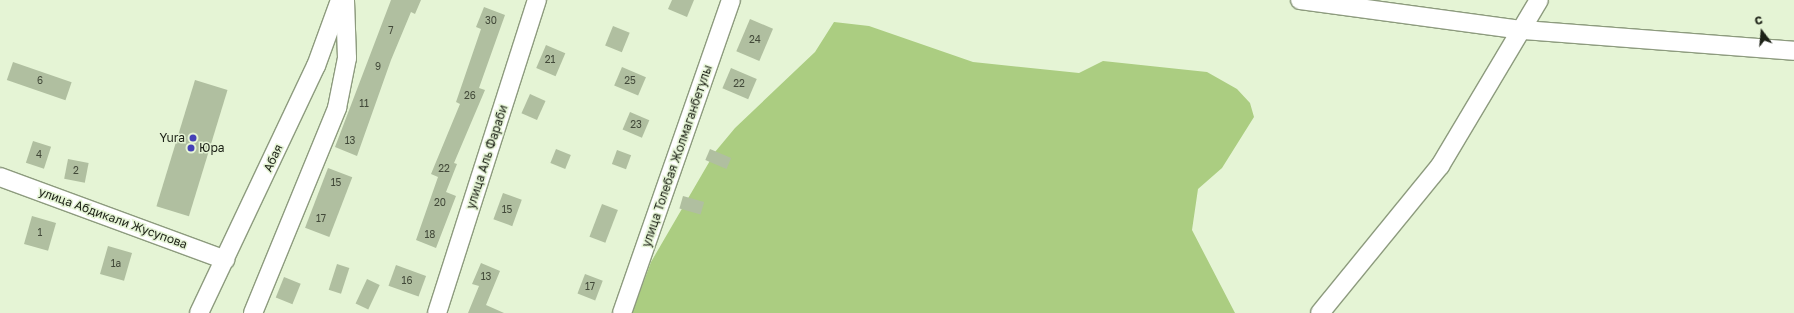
<!DOCTYPE html>
<html>
<head>
<meta charset="utf-8">
<style>
	body { margin:0 }
	#map { position:relative; width:1794px; height:313px; overflow:hidden; background:#e5f4d5; font-family:"Golos Text",sans-serif }
	div>[style] { position:absolute }
	[style*='--x'] { left:calc(var(--x)*1px); top:calc(var(--y)*1px); width:calc(var(--w)*1px); rotate:calc(var(--a)*1deg) }
	.green>* { inset:0; background:#abcd81 }
	.building>* { inset:0; background:#b0bfa0; transform-origin:0 0 }
	.roads { filter:drop-shadow(1px 0 #8d9b7e) drop-shadow(-1px 0 #8d9b7e) drop-shadow(0 1px #8d9b7e) drop-shadow(0 -1px #8d9b7e) }
	.minor>* { height:18px; margin:-9px; padding:0 9px; transform-origin:9px; border-radius:9px; background:#fff }
	.dots>* { width:11px; height:11px; translate:-50% -50%; box-sizing:border-box; border:2px solid #e5f4d5; border-radius:50% }
	span { translate:-50% -50%; white-space:nowrap; text-align:center; line-height:1.15; -webkit-text-stroke:3px #e5f4d5; paint-order:stroke }
	.number-label { font-size:10px; color:#424939 }
	.number-label span { -webkit-text-stroke-width:0 }
	.poi-label { font-size:12px; color:#1d2217 }
	.right { translate:-100% -50%; text-align:right }
	.left { translate:0 -50%; text-align:left }
	.street-label { font-size:12px; color:#1d2217 }
	.north { position:absolute; left:1742px; top:12px; width:40px; height:40px; -webkit-text-stroke:3px #e5f4d5; paint-order:stroke; rotate:344deg; font-size:11px; font-weight:700; line-height:16px; text-align:center; color:#1d2217 }
	.north::after { content:''; display:block; margin:auto; width:14px; height:18px; background:#1d2217; clip-path:polygon(50% 0,100% 100%,50% 72%,0 100%) }
</style>
</head>
<body>
<div id="map">
	<div class="green">
		<i style="clip-path:polygon(834px 22px,869px 26px,973px 62px,1079px 73px,1103px 61px,1207px 72px,1237px 89px,1250px 103px,1254px 117px,1222px 168px,1198px 189px,1192px 230px,1235px 313px,632px 313px,651px 262px,715px 152px,735px 128px,815px 52px)"></i>
	</div>
	<div class="building">
		<i style="clip-path:polygon(391px 0,421px 0,415px 14px,411px 12px,391px 60px,357px 156px,335px 147px)"></i>
		<i style="clip-path:polygon(672px 0,694px 0,687px 17px,668px 9px)"></i>
		<i style="clip-path:polygon(484px 7px,505px 15px,479px 88px,485px 90px,454px 163px,457px 164px,446px 192px,456px 196px,436px 248px,416px 240px,438px 177px,431px 174px,460px 104px,456px 102px,481px 29px,476px 27px)"></i>
		<i style="left:750px;top:19px;width:25px;height:35px;rotate:23deg"></i>
		<i style="left:613px;top:26px;width:18px;height:21px;rotate:22deg"></i>
		<i style="left:546px;top:45px;width:21px;height:25px;rotate:23deg"></i>
		<i style="left:13px;top:62px;width:62px;height:19px;rotate:19deg"></i>
		<i style="left:622px;top:67px;width:26px;height:20px;rotate:23deg"></i>
		<i style="left:731px;top:68px;width:28px;height:22px;rotate:23deg"></i>
		<i style="left:195px;top:80px;width:34px;height:132px;rotate:17deg"></i>
		<i style="left:530px;top:94px;width:17px;height:21px;rotate:24deg"></i>
		<i style="left:630px;top:112px;width:21px;height:19px;rotate:23deg"></i>
		<i style="left:33px;top:141px;width:19px;height:23px;rotate:18deg"></i>
		<i style="left:556px;top:149px;width:16px;height:15px;rotate:22deg"></i>
		<i style="left:710px;top:149px;width:23px;height:12px;rotate:23deg"></i>
		<i style="left:617px;top:150px;width:15px;height:15px;rotate:20deg"></i>
		<i style="left:68px;top:159px;width:21px;height:20px;rotate:11deg"></i>
		<i style="left:328px;top:168px;width:26px;height:64px;rotate:21deg"></i>
		<i style="left:503px;top:193px;width:20px;height:28px;rotate:20deg"></i>
		<i style="left:683px;top:196px;width:22px;height:13px;rotate:16deg"></i>
		<i style="left:602px;top:204px;width:17px;height:35px;rotate:21deg"></i>
		<i style="left:32px;top:216px;width:25px;height:29px;rotate:16deg"></i>
		<i style="left:108px;top:246px;width:25px;height:29px;rotate:16deg"></i>
		<i style="clip-path:polygon(481px 263px,500px 271px,486px 305px,504px 313px,468px 313px,479px 286px,472px 284px)"></i>
		<i style="left:337px;top:264px;width:13px;height:27px;rotate:18deg"></i>
		<i style="left:396px;top:265px;width:32px;height:22px;rotate:20deg"></i>
		<i style="left:585px;top:274px;width:19px;height:21px;rotate:21deg"></i>
		<i style="left:284px;top:277px;width:18px;height:22px;rotate:22deg"></i>
		<i style="left:367px;top:279px;width:14px;height:27px;rotate:25deg"></i>
	</div>
	<div class="roads">
		<div class="minor">
			<i style="--x:1300;--y:0;--w:225;--a:7.7"></i>
			<i style="--x:1523;--y:30;--w:272;--a:4.4"></i>
			<i style="--x:0;--y:177;--w:240;--a:20.2"></i>
			<i style="--x:199;--y:313;--w:273;--a:-64.7"></i>
			<i style="--x:316;--y:66;--w:70;--a:-70"></i>
			<i style="--x:253;--y:313;--w:222;--a:-67.7"></i>
			<i style="--x:337;--y:108;--w:51;--a:-78.7"></i>
			<i style="--x:347;--y:58;--w:58;--a:-92"></i>
			<i style="--x:437;--y:313;--w:329;--a:-72.3"></i>
			<i style="--x:622;--y:313;--w:331;--a:-70.8"></i>
			<i style="--x:1320;--y:313;--w:190;--a:-50.8"></i>
			<i style="--x:1440;--y:166;--w:193;--a:-59.2"></i>
		</div>
	</div>
	<div class="dots">
		<i style="left:193px;top:138px;background:#4541b7"></i>
		<i style="left:191px;top:148px;background:#4541b7"></i>
	</div>
	<div class="number-label">
		<span style="left:491px;top:21px">30</span>
		<span style="left:391px;top:31px">7</span>
		<span style="left:755px;top:40px">24</span>
		<span style="left:550px;top:60px">21</span>
		<span style="left:378px;top:67px">9</span>
		<span style="left:40px;top:81px">6</span>
		<span style="left:630px;top:81px">25</span>
		<span style="left:739px;top:84px">22</span>
		<span style="left:470px;top:96px">26</span>
		<span style="left:364px;top:104px">11</span>
		<span style="left:636px;top:125px">23</span>
		<span style="left:350px;top:141px">13</span>
		<span style="left:39px;top:155px">4</span>
		<span style="left:444px;top:169px">22</span>
		<span style="left:76px;top:171px">2</span>
		<span style="left:336px;top:183px">15</span>
		<span style="left:440px;top:203px">20</span>
		<span style="left:507px;top:210px">15</span>
		<span style="left:321px;top:219px">17</span>
		<span style="left:40px;top:233px">1</span>
		<span style="left:430px;top:235px">18</span>
		<span style="left:116px;top:264px">1а</span>
		<span style="left:486px;top:277px">13</span>
		<span style="left:407px;top:281px">16</span>
		<span style="left:590px;top:287px">17</span>
	</div>
	<div class="poi-label">
		<span class="right" style="left:185px;top:138px">Yura</span>
		<span class="left" style="left:199px;top:148px">Юра</span>
	</div>
	<div class="street-label">
		<span style="left:677px;top:156px;rotate:-71deg">улица Толебая Жолмаганбетулы</span>
		<span style="left:487px;top:157px;rotate:-72deg">улица Аль Фараби</span>
		<span style="left:273px;top:158px;rotate:-65deg">Абая</span>
		<span style="left:113px;top:218px;rotate:20deg">улица Абдикали Жусупова</span>
	</div>
	<div class="north">С</div>
</div>
</body>
</html>
